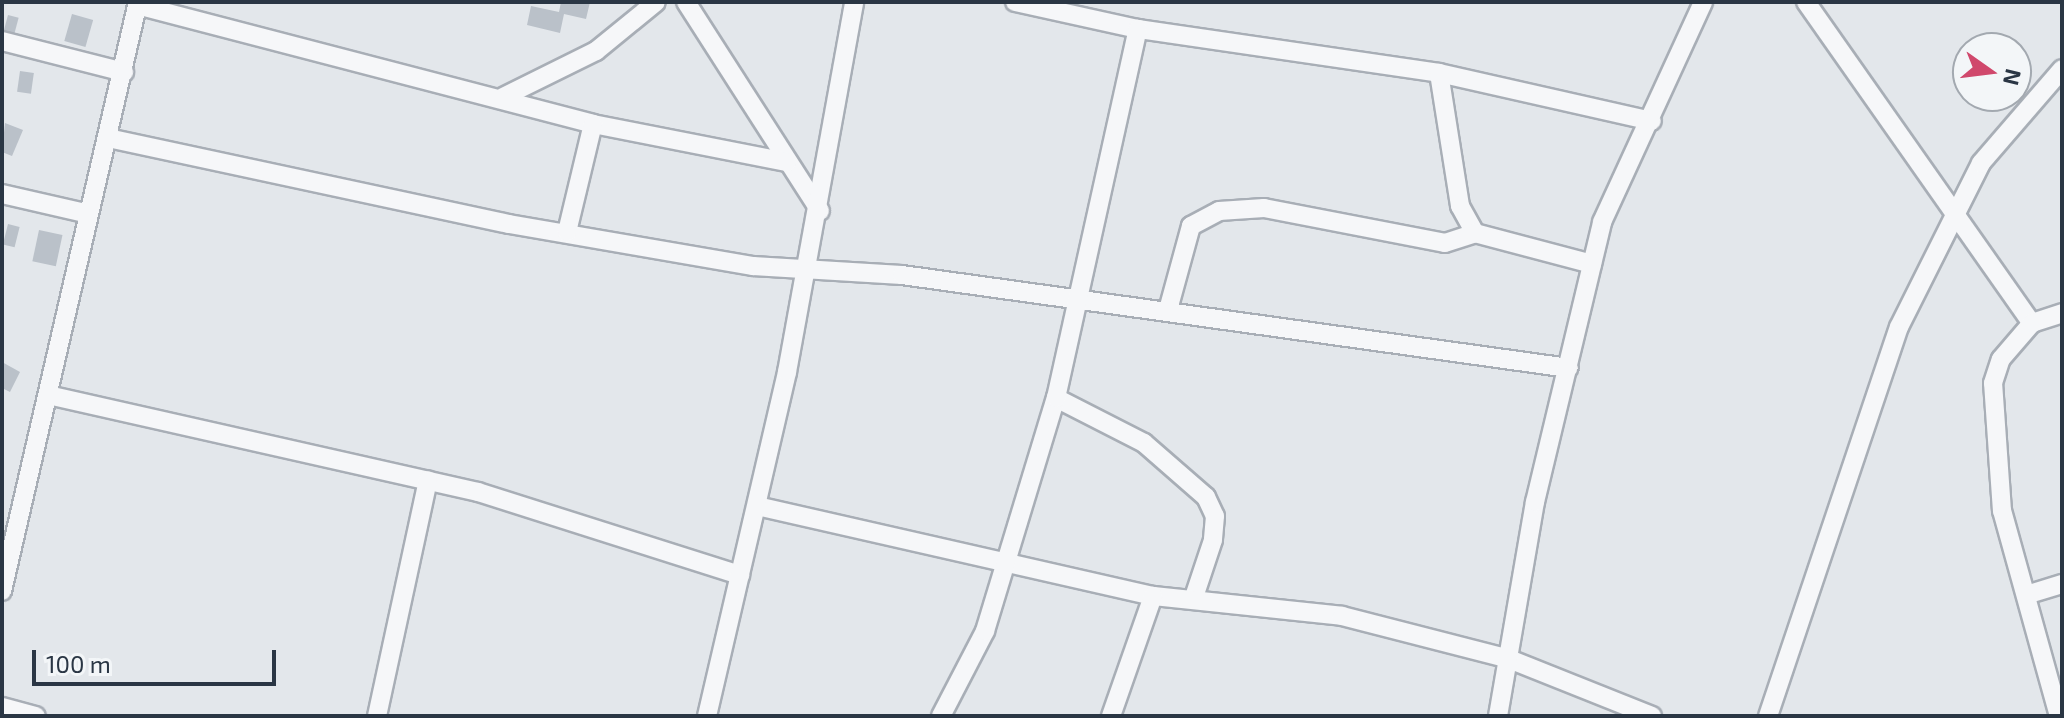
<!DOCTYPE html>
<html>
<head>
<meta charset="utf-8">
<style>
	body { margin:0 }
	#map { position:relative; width:2064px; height:718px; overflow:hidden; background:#e3e7eb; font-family:"Exo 2",sans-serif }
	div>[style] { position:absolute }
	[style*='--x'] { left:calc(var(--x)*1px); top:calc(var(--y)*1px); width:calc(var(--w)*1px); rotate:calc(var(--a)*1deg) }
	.building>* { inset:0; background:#bac1c9; transform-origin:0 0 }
	.roads { filter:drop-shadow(2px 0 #a8aeb6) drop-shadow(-2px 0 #a8aeb6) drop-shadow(0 2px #a8aeb6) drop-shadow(0 -2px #a8aeb6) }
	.minor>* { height:18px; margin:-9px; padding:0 9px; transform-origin:9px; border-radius:9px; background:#f6f7f9 }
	span { translate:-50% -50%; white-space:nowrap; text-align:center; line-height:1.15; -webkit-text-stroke:7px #f3f6f8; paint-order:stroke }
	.frame { position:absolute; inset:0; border:4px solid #2a3644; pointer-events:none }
	.north { position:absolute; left:1952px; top:32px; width:80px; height:80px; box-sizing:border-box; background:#f3f6f8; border:2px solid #a3a9b0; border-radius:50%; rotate:104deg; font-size:22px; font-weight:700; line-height:32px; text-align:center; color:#2a3644 }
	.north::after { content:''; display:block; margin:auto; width:28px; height:36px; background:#d0486c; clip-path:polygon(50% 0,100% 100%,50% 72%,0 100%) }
	.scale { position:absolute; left:32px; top:650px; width:244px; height:36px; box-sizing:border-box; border:4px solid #2a3644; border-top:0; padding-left:10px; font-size:24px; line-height:28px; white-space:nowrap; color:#2a3644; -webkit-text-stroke:6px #f3f6f8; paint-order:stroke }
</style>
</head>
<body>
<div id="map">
	<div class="building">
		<i style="clip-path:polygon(561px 2px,590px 2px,586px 19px,564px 14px,560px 33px,527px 25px,531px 6px,559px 12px)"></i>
		<i style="left:72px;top:14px;width:22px;height:28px;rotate:16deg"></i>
		<i style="left:8px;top:15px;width:11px;height:19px;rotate:15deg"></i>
		<i style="left:20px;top:71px;width:14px;height:21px;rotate:8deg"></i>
		<i style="clip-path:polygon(5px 123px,23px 130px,12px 156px,2px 152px)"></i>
		<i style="left:8px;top:224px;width:12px;height:21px;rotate:14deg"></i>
		<i style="left:39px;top:230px;width:24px;height:32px;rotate:12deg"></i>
		<i style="clip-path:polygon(2px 362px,20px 372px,10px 392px,2px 388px)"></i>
	</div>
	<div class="roads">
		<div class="minor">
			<i style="--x:686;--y:2;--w:248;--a:57.3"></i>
			<i style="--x:1015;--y:2;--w:126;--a:12.4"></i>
			<i style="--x:1138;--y:29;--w:304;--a:8.3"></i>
			<i style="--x:1439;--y:73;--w:218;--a:12.7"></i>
			<i style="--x:1806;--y:2;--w:393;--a:54.9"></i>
			<i style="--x:137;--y:5;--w:471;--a:14.6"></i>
			<i style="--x:593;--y:124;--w:198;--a:11.1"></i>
			<i style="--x:2;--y:41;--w:126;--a:14.3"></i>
			<i style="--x:1439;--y:73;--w:135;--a:81"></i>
			<i style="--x:1460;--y:206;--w:31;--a:61"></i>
			<i style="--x:1475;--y:233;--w:121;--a:14.8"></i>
			<i style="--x:503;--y:97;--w:104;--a:-26.3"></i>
			<i style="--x:596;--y:51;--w:77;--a:-39.2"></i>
			<i style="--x:108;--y:138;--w:410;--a:12.1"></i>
			<i style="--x:509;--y:224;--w:248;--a:9.8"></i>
			<i style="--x:753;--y:266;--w:149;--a:3.5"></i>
			<i style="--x:902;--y:275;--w:673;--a:7.94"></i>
			<i style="--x:2;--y:194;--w:89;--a:12.9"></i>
			<i style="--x:567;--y:232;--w:111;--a:-76.5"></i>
			<i style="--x:1168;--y:310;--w:87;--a:-74.7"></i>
			<i style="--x:1191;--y:226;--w:32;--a:-28"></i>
			<i style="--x:1219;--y:211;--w:45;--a:-3.8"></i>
			<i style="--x:1264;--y:208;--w:184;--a:10.9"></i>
			<i style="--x:1445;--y:243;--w:32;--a:-18"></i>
			<i style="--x:48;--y:395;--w:441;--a:12.7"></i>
			<i style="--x:478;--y:492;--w:275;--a:17.6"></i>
			<i style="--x:1056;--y:398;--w:99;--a:27.1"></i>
			<i style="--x:1144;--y:443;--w:82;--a:41.1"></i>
			<i style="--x:1206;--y:497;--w:21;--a:65"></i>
			<i style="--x:1215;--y:516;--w:24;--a:95"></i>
			<i style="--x:1213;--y:540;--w:60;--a:108.4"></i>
			<i style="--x:757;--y:506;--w:406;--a:12.8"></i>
			<i style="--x:1153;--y:596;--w:190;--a:6"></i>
			<i style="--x:1342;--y:616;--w:172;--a:14.4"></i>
			<i style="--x:1509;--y:659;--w:154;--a:21.7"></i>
			<i style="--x:2;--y:591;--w:604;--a:-77"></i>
			<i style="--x:2026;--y:595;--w:38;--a:-17"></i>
			<i style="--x:2;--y:707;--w:35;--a:15"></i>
			<i style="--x:377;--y:716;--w:241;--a:-77.8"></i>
			<i style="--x:707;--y:716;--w:353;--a:-76.9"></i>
			<i style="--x:787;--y:372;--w:376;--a:-79.7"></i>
			<i style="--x:941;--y:716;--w:96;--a:-62.6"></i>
			<i style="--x:985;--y:631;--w:244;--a:-73.1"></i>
			<i style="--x:1056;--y:398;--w:378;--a:-77.5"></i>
			<i style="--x:1111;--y:716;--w:127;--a:-70.7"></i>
			<i style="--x:1498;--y:716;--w:217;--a:-80.2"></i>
			<i style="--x:1535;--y:502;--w:288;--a:-76.5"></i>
			<i style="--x:1602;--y:222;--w:242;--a:-65.3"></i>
			<i style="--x:1768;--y:716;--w:410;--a:-71.4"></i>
			<i style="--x:1899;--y:327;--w:183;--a:-63.4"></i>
			<i style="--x:1981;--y:163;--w:124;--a:-49.2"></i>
			<i style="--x:2059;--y:716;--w:213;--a:-105.5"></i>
			<i style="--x:2002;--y:511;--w:128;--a:-94"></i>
			<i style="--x:1993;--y:383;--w:25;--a:-72"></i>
			<i style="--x:2001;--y:359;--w:48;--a:-49.3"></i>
			<i style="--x:2032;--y:323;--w:32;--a:-18"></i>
		</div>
	</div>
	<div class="frame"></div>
	<div class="north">N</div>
	<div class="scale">100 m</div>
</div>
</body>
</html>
